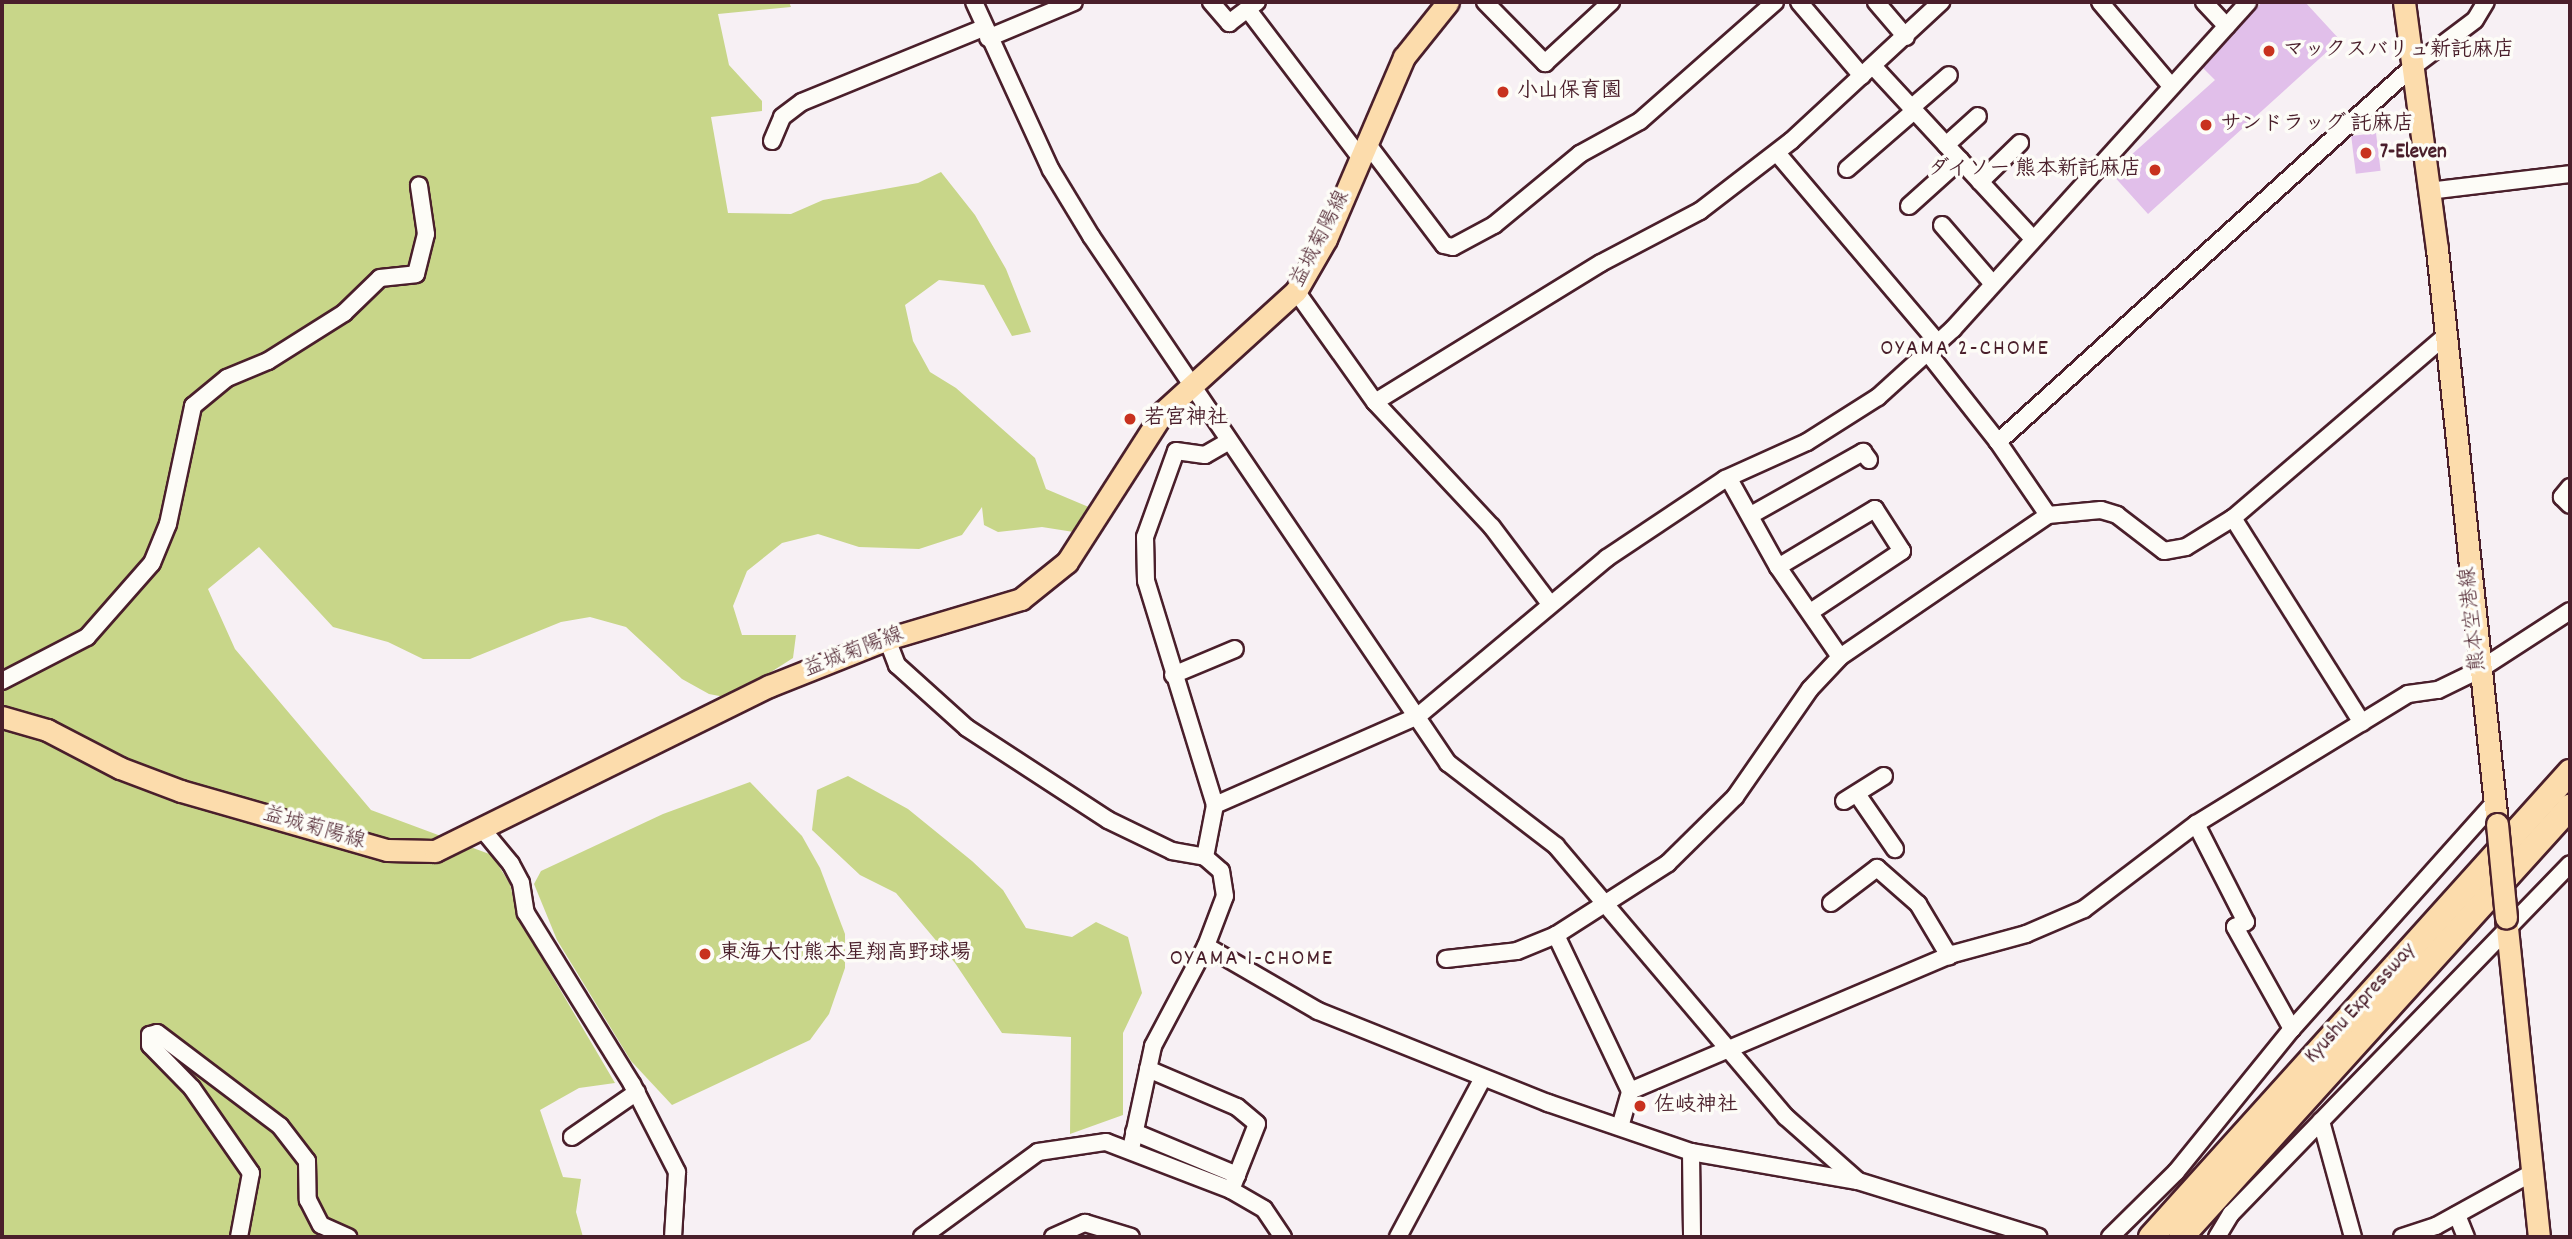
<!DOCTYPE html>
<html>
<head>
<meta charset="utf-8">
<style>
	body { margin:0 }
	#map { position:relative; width:2572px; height:1239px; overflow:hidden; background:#f7f0f4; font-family:Dekko,"Klee One",sans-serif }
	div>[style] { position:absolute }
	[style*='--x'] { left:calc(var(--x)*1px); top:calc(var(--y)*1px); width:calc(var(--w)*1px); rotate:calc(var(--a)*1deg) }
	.green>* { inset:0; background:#c8d689 }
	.building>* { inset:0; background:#e1bfea; transform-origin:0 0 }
	.roads { filter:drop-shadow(2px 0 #4a1f2b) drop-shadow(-2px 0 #4a1f2b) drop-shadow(0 2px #4a1f2b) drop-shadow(0 -2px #4a1f2b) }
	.minor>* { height:16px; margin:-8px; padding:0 8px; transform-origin:8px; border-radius:8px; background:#fdfcf7 }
	.major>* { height:21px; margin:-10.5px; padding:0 10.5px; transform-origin:10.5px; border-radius:10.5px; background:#fcdcac }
	.highway>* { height:24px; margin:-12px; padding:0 12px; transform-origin:12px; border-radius:12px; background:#fcdcac }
	.bridges { filter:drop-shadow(2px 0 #4a1f2b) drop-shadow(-2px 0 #4a1f2b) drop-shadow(0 2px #4a1f2b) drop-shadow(0 -2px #4a1f2b) }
	.major-bridge>* { height:21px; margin:-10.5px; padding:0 10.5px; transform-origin:10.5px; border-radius:10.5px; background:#fcdcac }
	.dots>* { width:19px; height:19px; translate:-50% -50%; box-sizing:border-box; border:4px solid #fdfcf7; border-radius:50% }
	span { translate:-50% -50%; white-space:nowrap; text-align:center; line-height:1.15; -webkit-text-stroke:7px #fdfcf7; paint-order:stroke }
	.poi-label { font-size:21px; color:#4a1f2b; font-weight:700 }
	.left { translate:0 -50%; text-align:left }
	.right { translate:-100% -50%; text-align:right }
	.street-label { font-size:21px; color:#4a1f2b }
	.neighbourhood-label { font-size:23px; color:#4a1f2b; letter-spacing:2px }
	.frame { position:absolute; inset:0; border:4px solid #4a1f2b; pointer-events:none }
</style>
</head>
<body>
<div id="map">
	<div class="green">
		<i style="clip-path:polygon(2px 2px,789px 2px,791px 7px,718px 14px,729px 65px,762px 101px,762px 111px,711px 117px,728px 213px,791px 214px,823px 200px,918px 183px,941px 172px,975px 215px,1006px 269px,1031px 332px,1012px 336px,984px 285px,939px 280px,905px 305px,913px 341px,930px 372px,956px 388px,1035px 458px,1046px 489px,1091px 508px,1080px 533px,1042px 527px,998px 532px,984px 525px,982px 507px,962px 535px,919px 549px,859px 547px,818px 534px,782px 543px,747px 571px,733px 606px,742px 635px,796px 635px,793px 658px,730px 698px,709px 694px,682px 679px,626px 627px,590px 617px,561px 622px,470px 659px,423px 659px,388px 642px,333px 627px,259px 547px,208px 589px,235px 649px,371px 810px,492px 855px,510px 884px,518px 918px,615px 1083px,579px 1088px,540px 1110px,563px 1177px,581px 1179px,576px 1212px,583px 1237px,2px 1237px)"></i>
		<i style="clip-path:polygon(848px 776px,908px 809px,972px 861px,1003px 890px,1026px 928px,1072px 937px,1096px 922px,1128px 937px,1142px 993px,1123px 1033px,1123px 1115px,1070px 1134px,1071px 1037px,1002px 1033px,955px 963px,896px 893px,860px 875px,812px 830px,817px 790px)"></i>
		<i style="clip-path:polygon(750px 782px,802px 836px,820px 868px,845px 934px,845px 968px,829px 1014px,810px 1040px,672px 1105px,631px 1061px,557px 940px,534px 884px,541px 871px,663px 814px)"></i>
	</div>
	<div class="building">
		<i style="clip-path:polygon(2262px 2px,2305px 2px,2340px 40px,2148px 214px,2111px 173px,2215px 80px,2203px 68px)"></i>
		<i style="left:2376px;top:133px;width:38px;height:25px;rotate:83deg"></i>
	</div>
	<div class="roads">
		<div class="minor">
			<i style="--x:974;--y:2;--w:185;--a:65.4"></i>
			<i style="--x:1051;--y:170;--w:77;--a:58.8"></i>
			<i style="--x:1091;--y:236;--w:637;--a:55.89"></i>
			<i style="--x:1448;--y:763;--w:136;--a:37.5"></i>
			<i style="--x:1556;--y:846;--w:355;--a:49.7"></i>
			<i style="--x:1786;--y:1117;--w:96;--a:41.6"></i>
			<i style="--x:1211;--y:2;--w:28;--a:49"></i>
			<i style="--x:1229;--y:23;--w:35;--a:-37"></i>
			<i style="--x:1485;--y:2;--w:86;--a:45.5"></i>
			<i style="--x:1545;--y:63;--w:90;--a:-42.7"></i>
			<i style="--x:1799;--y:2;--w:97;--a:49.6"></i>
			<i style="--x:1876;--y:2;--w:46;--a:49.4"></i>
			<i style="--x:2100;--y:2;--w:110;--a:49.8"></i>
			<i style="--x:2204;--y:2;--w:33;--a:47"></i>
			<i style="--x:1249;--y:11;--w:183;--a:52.8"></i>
			<i style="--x:988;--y:38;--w:93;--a:-22.7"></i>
			<i style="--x:1873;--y:66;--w:236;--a:47.2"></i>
			<i style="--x:1911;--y:108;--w:50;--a:-41"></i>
			<i style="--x:772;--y:141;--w:26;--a:-67"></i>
			<i style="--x:782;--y:117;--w:25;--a:-37"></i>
			<i style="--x:802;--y:102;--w:196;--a:-22.2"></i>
			<i style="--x:1366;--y:142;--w:129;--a:52.9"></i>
			<i style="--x:1444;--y:245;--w:9;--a:13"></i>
			<i style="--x:1453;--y:247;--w:47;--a:-28.2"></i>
			<i style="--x:1494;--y:225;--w:112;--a:-39.5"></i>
			<i style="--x:1580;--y:154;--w:68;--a:-28.8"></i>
			<i style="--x:1640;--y:121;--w:180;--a:-41.4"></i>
			<i style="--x:1946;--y:145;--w:43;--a:-42.2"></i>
			<i style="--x:1777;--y:153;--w:249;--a:49.7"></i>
			<i style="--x:1847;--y:169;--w:89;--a:-40.9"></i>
			<i style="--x:1980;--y:182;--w:56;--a:-44.3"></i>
			<i style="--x:2428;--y:191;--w:143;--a:-6.8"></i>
			<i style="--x:1909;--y:206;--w:69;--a:-42"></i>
			<i style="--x:1942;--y:225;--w:78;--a:49.2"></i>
			<i style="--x:1296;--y:291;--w:136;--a:54.6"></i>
			<i style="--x:1375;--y:402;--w:171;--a:46.9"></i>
			<i style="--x:1492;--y:527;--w:96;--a:53"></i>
			<i style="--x:1928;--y:353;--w:113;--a:51.8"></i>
			<i style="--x:1375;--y:402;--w:265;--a:-31.6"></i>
			<i style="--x:1601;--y:263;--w:112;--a:-27.7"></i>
			<i style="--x:1700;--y:211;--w:115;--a:-37.6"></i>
			<i style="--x:1791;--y:141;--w:205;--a:-42.8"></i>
			<i style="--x:1729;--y:479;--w:101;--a:60.9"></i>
			<i style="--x:1778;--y:567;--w:109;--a:55.4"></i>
			<i style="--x:2570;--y:487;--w:13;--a:129"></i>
			<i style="--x:2562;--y:497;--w:11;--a:45"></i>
			<i style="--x:1751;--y:515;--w:129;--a:-29.4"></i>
			<i style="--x:1863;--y:452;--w:10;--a:53"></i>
			<i style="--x:2048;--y:515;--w:88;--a:-124.4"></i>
			<i style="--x:1998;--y:442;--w:556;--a:-42.16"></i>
			<i style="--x:2410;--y:69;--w:81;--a:-37"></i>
			<i style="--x:2475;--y:20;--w:21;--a:-59"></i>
			<i style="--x:2233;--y:518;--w:242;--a:57.8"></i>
			<i style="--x:1778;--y:567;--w:113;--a:-30.9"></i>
			<i style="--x:1875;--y:509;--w:50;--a:57.3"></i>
			<i style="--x:1902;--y:551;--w:108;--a:146.3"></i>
			<i style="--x:887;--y:639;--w:28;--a:69"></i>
			<i style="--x:897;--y:665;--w:94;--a:42"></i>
			<i style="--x:967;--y:728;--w:168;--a:33.1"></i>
			<i style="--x:1108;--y:820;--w:71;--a:25.8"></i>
			<i style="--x:1172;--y:851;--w:34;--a:10"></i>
			<i style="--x:1173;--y:675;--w:67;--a:-22.8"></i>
			<i style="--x:2;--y:681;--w:96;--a:-27.4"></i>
			<i style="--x:87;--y:637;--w:98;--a:-48.7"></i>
			<i style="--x:152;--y:563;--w:42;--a:-67.7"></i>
			<i style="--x:168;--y:524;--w:121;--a:-78"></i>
			<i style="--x:193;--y:406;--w:44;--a:-39.5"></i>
			<i style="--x:227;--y:378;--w:44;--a:-22.5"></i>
			<i style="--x:268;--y:361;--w:90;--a:-32.3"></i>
			<i style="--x:344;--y:313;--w:50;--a:-44.2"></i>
			<i style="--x:380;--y:278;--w:36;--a:-6"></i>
			<i style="--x:416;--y:274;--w:41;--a:-76"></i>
			<i style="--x:426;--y:234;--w:49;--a:-98.3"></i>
			<i style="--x:1857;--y:794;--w:67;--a:55.4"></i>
			<i style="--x:1844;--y:801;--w:47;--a:-32"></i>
			<i style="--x:1215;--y:805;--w:222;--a:-23.7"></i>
			<i style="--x:1418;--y:716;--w:246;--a:-39.9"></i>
			<i style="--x:1607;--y:558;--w:142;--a:-33.8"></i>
			<i style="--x:1725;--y:479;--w:90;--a:-24.3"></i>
			<i style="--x:1807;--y:442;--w:84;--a:-32.4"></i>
			<i style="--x:1878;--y:397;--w:101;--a:-42.2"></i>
			<i style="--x:1953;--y:329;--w:440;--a:-47.9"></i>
			<i style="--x:2196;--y:824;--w:110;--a:63"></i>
			<i style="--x:2246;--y:922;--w:12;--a:156"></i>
			<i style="--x:2235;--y:927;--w:117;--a:60.8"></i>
			<i style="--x:483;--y:830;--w:44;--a:50.5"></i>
			<i style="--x:511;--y:864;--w:21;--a:62"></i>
			<i style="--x:521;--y:883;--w:30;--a:81"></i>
			<i style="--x:526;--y:913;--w:201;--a:58.2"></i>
			<i style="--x:632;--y:1084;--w:99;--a:62.9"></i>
			<i style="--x:677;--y:1172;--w:65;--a:93.5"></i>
			<i style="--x:1831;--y:903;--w:58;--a:-37.3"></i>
			<i style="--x:1877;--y:868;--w:55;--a:41.3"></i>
			<i style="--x:1918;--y:904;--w:61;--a:59.2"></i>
			<i style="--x:1206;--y:946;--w:129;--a:30.1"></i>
			<i style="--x:1318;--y:1011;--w:248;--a:21.8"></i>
			<i style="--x:1548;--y:1103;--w:151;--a:18.9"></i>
			<i style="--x:1691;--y:1152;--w:169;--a:9.9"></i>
			<i style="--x:1858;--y:1181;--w:189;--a:17.2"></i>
			<i style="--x:1446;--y:959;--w:71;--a:-6.4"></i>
			<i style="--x:1517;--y:951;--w:42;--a:-22.3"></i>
			<i style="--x:1148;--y:1069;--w:97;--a:23.1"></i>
			<i style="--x:1237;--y:1107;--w:26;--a:40"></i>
			<i style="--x:1257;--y:1124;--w:71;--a:111.5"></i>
			<i style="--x:1630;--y:1091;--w:351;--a:-23"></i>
			<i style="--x:1953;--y:954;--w:76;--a:-15.3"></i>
			<i style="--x:2026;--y:934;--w:63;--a:-23.3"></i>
			<i style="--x:2084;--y:909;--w:141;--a:-37.2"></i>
			<i style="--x:2196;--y:824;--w:249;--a:-31.5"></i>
			<i style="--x:2408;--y:694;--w:30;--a:-8"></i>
			<i style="--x:2438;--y:690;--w:46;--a:-26"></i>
			<i style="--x:2479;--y:670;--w:108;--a:-33"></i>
			<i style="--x:2321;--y:1121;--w:120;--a:74.6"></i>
			<i style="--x:1620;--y:1127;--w:37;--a:-74"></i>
			<i style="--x:1630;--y:1091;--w:173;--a:-115.4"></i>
			<i style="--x:1556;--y:935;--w:133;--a:-32.7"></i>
			<i style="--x:1668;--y:863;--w:94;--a:-44.6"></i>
			<i style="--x:1735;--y:797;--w:131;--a:-55.2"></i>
			<i style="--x:1810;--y:689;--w:44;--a:-46.8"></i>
			<i style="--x:1840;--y:657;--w:252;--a:-34.3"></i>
			<i style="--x:2048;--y:515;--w:53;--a:-5.4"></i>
			<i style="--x:2101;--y:510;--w:17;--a:17"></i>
			<i style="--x:2117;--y:515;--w:59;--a:37.5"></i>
			<i style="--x:2164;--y:551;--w:22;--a:-10"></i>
			<i style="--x:2186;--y:547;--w:55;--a:-31.7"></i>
			<i style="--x:2233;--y:518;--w:279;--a:-40.6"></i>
			<i style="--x:1134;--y:1132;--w:112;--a:22.7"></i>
			<i style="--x:572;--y:1137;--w:79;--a:-34.7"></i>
			<i style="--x:1131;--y:1149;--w:105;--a:-77.9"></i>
			<i style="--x:1153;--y:1046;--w:113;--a:-62.1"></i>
			<i style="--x:1206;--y:946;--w:53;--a:-69.2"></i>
			<i style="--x:1225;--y:896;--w:25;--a:-99"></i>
			<i style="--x:1221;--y:871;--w:21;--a:-139"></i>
			<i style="--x:1205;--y:857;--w:53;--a:-79.1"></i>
			<i style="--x:1215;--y:805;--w:234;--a:-107.1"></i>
			<i style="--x:1146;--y:581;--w:44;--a:-91.3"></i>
			<i style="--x:1145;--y:537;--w:91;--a:-70.2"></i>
			<i style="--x:1176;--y:451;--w:29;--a:8"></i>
			<i style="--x:1205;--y:455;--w:28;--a:-30"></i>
			<i style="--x:1691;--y:1152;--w:85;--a:89.3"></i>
			<i style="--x:2457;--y:1215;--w:24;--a:68"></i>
			<i style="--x:239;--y:1237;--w:65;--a:-79.4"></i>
			<i style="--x:251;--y:1173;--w:103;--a:-124.8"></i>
			<i style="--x:192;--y:1088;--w:60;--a:-134.3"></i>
			<i style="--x:150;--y:1045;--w:10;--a:-90"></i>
			<i style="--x:150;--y:1035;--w:7;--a:-16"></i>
			<i style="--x:157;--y:1033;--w:154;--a:37.1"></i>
			<i style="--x:280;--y:1126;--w:44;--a:52.4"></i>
			<i style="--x:307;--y:1161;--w:39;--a:89"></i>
			<i style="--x:308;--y:1200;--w:28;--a:63"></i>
			<i style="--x:321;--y:1225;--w:30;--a:24"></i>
			<i style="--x:922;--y:1237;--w:144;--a:-36.2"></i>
			<i style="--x:1038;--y:1152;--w:69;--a:-8.4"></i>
			<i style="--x:1106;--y:1142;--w:134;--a:21"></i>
			<i style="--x:1231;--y:1190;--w:38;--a:30"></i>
			<i style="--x:1264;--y:1209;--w:34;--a:56"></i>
			<i style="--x:1053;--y:1237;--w:35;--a:-24"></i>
			<i style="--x:1085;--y:1223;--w:48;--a:16.9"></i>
			<i style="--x:1398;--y:1237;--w:180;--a:-61.9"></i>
			<i style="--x:2110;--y:1237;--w:93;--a:-44.6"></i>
			<i style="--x:2176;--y:1172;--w:184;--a:-51"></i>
			<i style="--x:2292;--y:1029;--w:305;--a:-48.2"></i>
			<i style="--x:2217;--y:1237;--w:27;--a:-59"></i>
			<i style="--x:2231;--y:1214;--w:487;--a:-45.9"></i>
			<i style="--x:2402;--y:1237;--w:36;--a:-18"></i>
			<i style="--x:2436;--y:1226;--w:110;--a:-28.9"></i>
		</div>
		<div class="major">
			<i style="--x:2404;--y:2;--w:249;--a:82.4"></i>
			<i style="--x:2437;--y:249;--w:578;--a:84.04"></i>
			<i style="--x:2;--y:717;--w:47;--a:16.1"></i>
			<i style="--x:47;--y:730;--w:82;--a:27.5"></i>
			<i style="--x:120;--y:768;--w:65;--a:20.7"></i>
			<i style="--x:181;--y:791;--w:214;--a:16"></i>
			<i style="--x:387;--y:850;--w:48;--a:1.2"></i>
			<i style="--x:435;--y:851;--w:373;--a:-26.3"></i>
			<i style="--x:769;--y:686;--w:127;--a:-21.7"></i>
			<i style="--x:887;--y:639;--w:140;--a:-16.6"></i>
			<i style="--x:1021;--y:599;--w:59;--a:-38.8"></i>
			<i style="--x:1067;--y:562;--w:179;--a:-57.3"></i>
			<i style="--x:1164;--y:411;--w:178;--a:-42.3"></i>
			<i style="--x:1296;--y:291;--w:60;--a:-60"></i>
			<i style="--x:1326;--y:239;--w:198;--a:-66.8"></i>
			<i style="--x:1404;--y:57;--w:70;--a:-51.3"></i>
			<i style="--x:2506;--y:918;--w:321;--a:84.1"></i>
		</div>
		<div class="highway">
			<i style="--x:2151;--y:1237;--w:626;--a:-47.98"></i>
			<i style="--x:2181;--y:1237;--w:580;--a:-47.87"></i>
		</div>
	</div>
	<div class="bridges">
		<div class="major-bridge">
			<i style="--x:2497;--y:824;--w:94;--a:84.5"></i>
		</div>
	</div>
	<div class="dots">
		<i style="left:2269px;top:51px;background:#c8321e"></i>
		<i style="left:1503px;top:92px;background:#c8321e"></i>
		<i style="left:2206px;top:125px;background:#c8321e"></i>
		<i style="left:2366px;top:153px;background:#c8321e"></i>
		<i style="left:2155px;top:170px;background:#c8321e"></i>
		<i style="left:1130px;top:419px;background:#c8321e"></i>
		<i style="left:705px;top:954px;background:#c8321e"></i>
		<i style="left:1640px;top:1106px;background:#c8321e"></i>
	</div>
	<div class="poi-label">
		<span class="left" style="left:2283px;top:51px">マックスバリュ新託麻店</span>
		<span class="left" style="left:1517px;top:92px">小山保育園</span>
		<span class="left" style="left:2220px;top:125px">サンドラッグ 託麻店</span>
		<span class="left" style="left:2380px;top:153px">7-Eleven</span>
		<span class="right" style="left:2141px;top:170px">ダイソー 熊本新託麻店</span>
		<span class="left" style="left:1144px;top:419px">若宮神社</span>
		<span class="left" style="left:719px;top:954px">東海大付熊本星翔高野球場</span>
		<span class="left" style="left:1654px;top:1106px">佐岐神社</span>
	</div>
	<div class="street-label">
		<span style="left:1321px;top:239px;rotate:-63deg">益城菊陽線</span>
		<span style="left:2474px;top:619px;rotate:-96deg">熊本空港線</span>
		<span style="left:854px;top:653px;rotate:-21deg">益城菊陽線</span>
		<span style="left:314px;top:829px;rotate:16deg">益城菊陽線</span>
		<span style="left:2361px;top:1004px;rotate:-48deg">Kyushu Expressway</span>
	</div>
	<div class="neighbourhood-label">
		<span style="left:1965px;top:350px">OYAMA 2-CHOME</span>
		<span style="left:1252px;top:960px">OYAMA 1-CHOME</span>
	</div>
	<div class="frame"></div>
</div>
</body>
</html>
